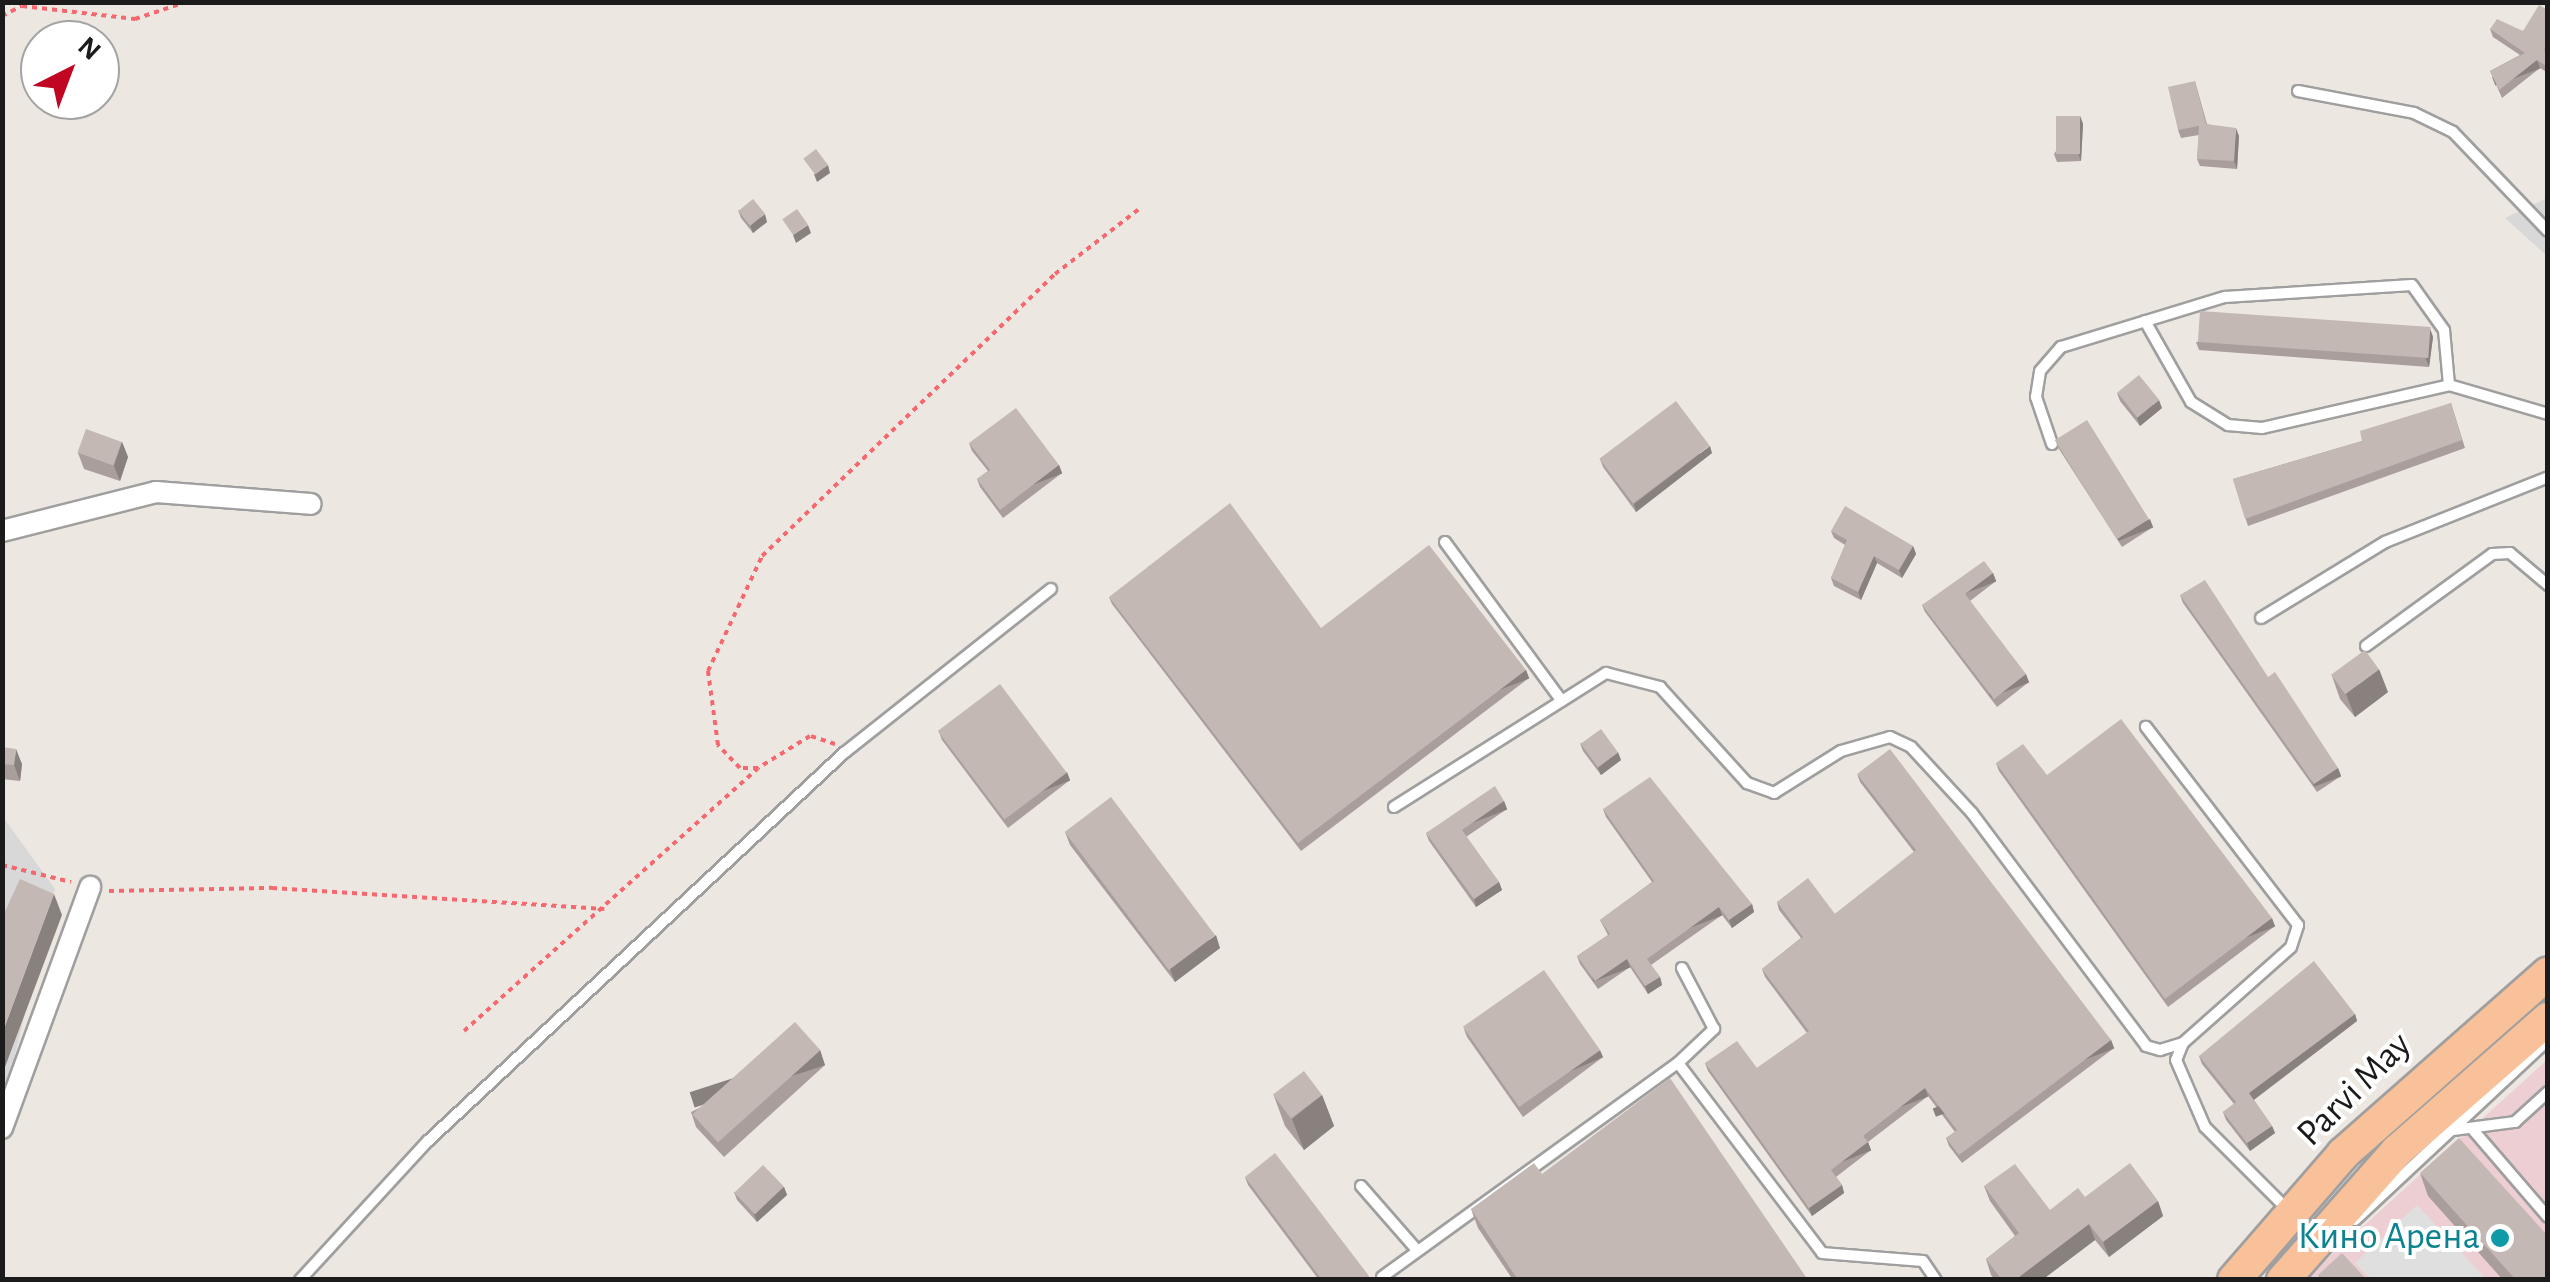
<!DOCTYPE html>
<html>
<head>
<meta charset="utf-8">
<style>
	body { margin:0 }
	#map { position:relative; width:2550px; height:1282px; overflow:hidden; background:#ece7e0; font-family:"Alegreya Sans",sans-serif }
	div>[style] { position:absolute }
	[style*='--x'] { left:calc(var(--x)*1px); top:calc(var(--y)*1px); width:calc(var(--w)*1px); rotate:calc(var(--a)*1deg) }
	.residential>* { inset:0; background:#d9d8d8 }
	.commercial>* { inset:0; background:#edcfd3 }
	.parking>* { inset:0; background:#dfdfdf }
	.path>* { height:4px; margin-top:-2px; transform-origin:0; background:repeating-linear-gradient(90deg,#f5686f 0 5px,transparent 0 10px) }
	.roads { filter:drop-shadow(2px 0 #9f9f9f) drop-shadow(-2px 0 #9f9f9f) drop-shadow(0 2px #9f9f9f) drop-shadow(0 -2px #9f9f9f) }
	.lane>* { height:10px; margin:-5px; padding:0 5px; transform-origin:5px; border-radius:5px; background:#fff }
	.street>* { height:20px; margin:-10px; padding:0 10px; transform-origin:10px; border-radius:10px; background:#fff }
	.primary>* { height:32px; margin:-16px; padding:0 16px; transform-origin:16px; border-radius:16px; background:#f9c199 }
	.wall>* { inset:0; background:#a99e9b }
	.shaded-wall>* { inset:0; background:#89817e; transform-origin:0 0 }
	.building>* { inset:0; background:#c4b8b4; transform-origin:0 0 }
	.dots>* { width:28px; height:28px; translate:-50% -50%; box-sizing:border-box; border:5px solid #fff; border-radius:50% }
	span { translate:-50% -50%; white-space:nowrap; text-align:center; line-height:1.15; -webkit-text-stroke:8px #fff; paint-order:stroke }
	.street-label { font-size:38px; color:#1b1b1b }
	.culture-label { font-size:38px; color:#0d838f }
	.right { translate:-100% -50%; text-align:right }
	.frame { position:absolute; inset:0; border:5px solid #1b1b1b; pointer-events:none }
	.north { position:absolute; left:20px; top:20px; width:100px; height:100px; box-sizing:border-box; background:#fff; border:2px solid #a4a4a4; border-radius:50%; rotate:42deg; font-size:28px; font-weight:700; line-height:40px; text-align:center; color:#1b1b1b }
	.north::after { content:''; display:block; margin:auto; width:35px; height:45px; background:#c00622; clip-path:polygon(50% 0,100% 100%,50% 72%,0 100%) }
</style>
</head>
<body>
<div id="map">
	<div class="residential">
		<i style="clip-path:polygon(2547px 198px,2547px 256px,2505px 218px)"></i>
		<i style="clip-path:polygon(3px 817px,55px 889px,3px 1105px)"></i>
	</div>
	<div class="commercial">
		<i style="clip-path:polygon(2547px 1060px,2547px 1279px,2305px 1279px)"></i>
	</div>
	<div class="parking">
		<i style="clip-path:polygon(2417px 1205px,2486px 1279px,2371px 1279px,2355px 1263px)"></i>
	</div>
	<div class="path">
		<i style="--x:2;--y:16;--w:22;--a:-27"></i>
		<i style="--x:22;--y:6;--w:114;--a:6.6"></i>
		<i style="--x:135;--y:19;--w:54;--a:-18.4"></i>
		<i style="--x:835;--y:744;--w:26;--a:-162"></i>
		<i style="--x:810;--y:736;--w:61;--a:148.4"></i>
		<i style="--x:758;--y:768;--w:18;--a:180"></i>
		<i style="--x:740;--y:768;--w:32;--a:-134"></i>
		<i style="--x:718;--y:745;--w:75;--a:-97.7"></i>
		<i style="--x:708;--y:671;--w:127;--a:-64.8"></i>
		<i style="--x:762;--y:556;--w:407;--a:-43.9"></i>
		<i style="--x:1055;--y:274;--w:106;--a:-37.7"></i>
		<i style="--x:2;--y:865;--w:71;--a:13.8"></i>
		<i style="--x:109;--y:891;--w:163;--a:-1.1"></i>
		<i style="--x:272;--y:888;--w:333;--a:3.6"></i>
		<i style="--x:464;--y:1031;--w:394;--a:-41.8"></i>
	</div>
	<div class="roads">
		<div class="lane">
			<i style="--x:2298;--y:91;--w:118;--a:10.7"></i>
			<i style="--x:2414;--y:113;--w:43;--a:26"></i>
			<i style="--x:2453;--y:132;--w:137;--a:46.2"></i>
			<i style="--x:2145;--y:321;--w:93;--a:60.4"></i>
			<i style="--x:2191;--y:402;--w:44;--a:31.9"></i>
			<i style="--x:2228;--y:425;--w:34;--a:5"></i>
			<i style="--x:2262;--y:428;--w:192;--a:-12.9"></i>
			<i style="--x:2052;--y:444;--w:50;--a:-108.8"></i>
			<i style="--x:2036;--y:397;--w:26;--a:-81"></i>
			<i style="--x:2040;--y:371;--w:32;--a:-49"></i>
			<i style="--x:2061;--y:347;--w:171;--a:-17"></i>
			<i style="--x:2225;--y:297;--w:187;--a:-3.7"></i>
			<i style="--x:2412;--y:285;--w:55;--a:54.6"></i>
			<i style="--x:2444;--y:330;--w:55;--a:84.8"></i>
			<i style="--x:2449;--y:385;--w:103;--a:16.3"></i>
			<i style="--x:1445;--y:542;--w:197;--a:53.7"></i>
			<i style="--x:2261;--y:618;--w:145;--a:-31.5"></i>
			<i style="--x:2385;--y:542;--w:175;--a:-21.7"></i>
			<i style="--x:2366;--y:646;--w:156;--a:-36.1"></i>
			<i style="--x:2492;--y:554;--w:18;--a:-3"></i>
			<i style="--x:2510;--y:553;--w:50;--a:40.1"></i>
			<i style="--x:1394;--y:807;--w:251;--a:-32.3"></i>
			<i style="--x:1606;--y:673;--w:56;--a:14.5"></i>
			<i style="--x:1660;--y:687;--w:130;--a:47.8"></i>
			<i style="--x:1747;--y:783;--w:29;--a:20"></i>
			<i style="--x:1774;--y:793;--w:79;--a:-32.1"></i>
			<i style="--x:1841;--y:751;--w:51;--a:-15.9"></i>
			<i style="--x:1890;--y:737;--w:23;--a:25"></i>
			<i style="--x:1911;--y:747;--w:90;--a:47.3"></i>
			<i style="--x:1972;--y:813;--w:291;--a:53.2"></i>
			<i style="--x:2146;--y:1046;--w:15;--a:16"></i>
			<i style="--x:2160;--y:1050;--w:24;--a:-17"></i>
			<i style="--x:2183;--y:1043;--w:144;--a:-41.6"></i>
			<i style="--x:2291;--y:947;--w:23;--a:-72"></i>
			<i style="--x:2298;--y:925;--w:250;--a:-127.5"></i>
			<i style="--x:2183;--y:1043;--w:18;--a:112"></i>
			<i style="--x:2176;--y:1060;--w:73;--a:66.6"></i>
			<i style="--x:2205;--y:1127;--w:116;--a:45"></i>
			<i style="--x:1678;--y:1063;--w:50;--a:-43.4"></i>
			<i style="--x:1714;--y:1029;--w:69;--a:-117.7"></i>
			<i style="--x:2453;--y:1130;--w:63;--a:-7.4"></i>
			<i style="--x:2515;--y:1122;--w:45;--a:-42.3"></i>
			<i style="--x:2474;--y:1131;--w:113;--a:49.3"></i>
			<i style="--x:1361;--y:1186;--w:84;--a:48.9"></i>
			<i style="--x:2355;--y:1220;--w:264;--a:-43"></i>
			<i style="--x:1382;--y:1277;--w:365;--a:-35.9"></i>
			<i style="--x:1678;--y:1063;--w:238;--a:52.8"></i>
			<i style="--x:1822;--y:1253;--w:101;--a:4.5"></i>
			<i style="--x:1923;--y:1261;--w:23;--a:56"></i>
			<i style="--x:300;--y:1280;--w:189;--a:-47.4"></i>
			<i style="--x:428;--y:1141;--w:569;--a:-43.01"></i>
			<i style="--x:844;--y:753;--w:264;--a:-38.4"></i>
		</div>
		<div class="street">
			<i style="--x:2;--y:531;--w:159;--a:-14.2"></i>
			<i style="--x:156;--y:492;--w:155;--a:4.4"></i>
			<i style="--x:2;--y:1128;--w:257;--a:-69.9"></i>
		</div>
		<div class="primary">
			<i style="--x:2234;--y:1280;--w:167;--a:-49.1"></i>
			<i style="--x:2343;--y:1154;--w:273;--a:-41.4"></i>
			<i style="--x:2283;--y:1280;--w:172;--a:-48.5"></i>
			<i style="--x:2397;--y:1151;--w:201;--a:-41.2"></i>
		</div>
	</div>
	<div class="wall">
		<i style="clip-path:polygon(2548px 10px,2548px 73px,2540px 68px,2502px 98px,2490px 71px,2520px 55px,2493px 37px,2490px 29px,2523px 31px)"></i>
		<i style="clip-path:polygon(2195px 81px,2207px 124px,2239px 136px,2237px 169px,2200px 166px,2197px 159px,2199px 135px,2181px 138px,2178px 130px)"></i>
		<i style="clip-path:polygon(2080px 116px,2083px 124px,2081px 161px,2057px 162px,2054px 154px)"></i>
		<i style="clip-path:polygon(738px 210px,767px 222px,753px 233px,741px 218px)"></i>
		<i style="clip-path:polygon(2430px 329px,2433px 337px,2429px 367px,2199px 350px,2196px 342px)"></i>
		<i style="clip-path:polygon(2117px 393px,2162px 408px,2140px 426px,2120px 401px)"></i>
		<i style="clip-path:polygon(2451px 403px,2465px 448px,2248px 526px,2233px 479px,2362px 441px)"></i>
		<i style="clip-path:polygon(122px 442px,128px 457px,120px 481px,84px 469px,78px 453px)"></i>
		<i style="clip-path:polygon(2056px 442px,2153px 527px,2122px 547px,2059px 449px)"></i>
		<i style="clip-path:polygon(969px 443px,1059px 465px,1062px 473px,1003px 518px,980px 487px,977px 479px,988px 471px,972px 451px)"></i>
		<i style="clip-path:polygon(1712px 453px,1636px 512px,1603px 467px,1600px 459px)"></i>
		<i style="clip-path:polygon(1831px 531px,1913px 546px,1916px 554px,1902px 578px,1877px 563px,1861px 600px,1834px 586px,1831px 578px,1845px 545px,1834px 538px)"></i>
		<i style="clip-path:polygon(1993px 573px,1996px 581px,1970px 601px,2029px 682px,1997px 707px,1925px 612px,1922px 605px)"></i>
		<i style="clip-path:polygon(2180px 595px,2338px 768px,2341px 776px,2317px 792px,2183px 603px)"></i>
		<i style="clip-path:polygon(1109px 597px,1321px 628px,1526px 670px,1529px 678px,1301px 851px,1112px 604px)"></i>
		<i style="clip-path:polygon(2332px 676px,2388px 692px,2355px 717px,2340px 699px)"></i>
		<i style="clip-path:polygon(939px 732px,1070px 780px,1008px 828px,942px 740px)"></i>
		<i style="clip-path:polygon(1580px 743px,1621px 760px,1601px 775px,1583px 751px)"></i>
		<i style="clip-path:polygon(2px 747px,22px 764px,20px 781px,2px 779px)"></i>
		<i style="clip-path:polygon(1996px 763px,2275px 926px,2168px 1007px,1999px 771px)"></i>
		<i style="clip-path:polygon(1857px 774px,2111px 1040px,2114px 1048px,1962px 1163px,1949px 1146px,1946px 1138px,1955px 1132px,1928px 1096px,1868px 1142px,1871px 1150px,1836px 1177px,1842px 1185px,1844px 1193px,1812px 1216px,1708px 1071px,1705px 1063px,1757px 1068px,1807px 1033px,1765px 977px,1762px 969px,1801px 938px,1779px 910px,1777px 902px,1835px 914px,1914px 852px,1860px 782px)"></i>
		<i style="clip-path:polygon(1504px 801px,1507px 809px,1466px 837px,1499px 882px,1502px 890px,1476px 907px,1429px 841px,1426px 833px)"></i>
		<i style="clip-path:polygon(1603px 809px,1752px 904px,1754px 912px,1732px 928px,1722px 915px,1651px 965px,1660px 977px,1662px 985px,1648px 994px,1630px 967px,1598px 989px,1580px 964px,1577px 956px,1608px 935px,1600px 920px,1652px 882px,1606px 817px)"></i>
		<i style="clip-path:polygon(1065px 832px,1220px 948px,1175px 982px,1070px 845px)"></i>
		<i style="clip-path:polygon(2355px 1014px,2357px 1021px,2254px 1100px,2272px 1126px,2275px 1133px,2250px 1151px,2226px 1120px,2223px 1112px,2234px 1104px,2202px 1064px,2199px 1056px)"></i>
		<i style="clip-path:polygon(1464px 1029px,1603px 1057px,1523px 1117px,1467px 1037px)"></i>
		<i style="clip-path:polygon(820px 1050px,825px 1065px,724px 1157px,696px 1127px,691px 1112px)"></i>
		<i style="clip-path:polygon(1322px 1095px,1334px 1126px,1304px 1150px,1285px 1126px,1274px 1096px)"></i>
		<i style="clip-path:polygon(2420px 1173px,2548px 1280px,2503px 1280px,2428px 1196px)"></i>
		<i style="clip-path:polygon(1542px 1174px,1808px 1280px,1513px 1280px,1478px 1228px,1471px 1209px)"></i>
		<i style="clip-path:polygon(1245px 1177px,1370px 1280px,1319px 1280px,1248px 1185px)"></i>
		<i style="clip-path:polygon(1984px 1186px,2050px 1210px,2085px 1197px,2158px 1201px,2163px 1216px,2109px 1257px,2095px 1240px,2042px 1280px,1995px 1280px,1991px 1275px,1986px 1259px,2015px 1236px,1990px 1201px)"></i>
		<i style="clip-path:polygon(784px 1187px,787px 1195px,757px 1222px,737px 1200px,734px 1192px)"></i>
	</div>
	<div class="shaded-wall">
		<i style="left:2537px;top:60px;width:9px;height:48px;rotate:69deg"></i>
		<i style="clip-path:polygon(2080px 116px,2083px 124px,2081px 161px,2078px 153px)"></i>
		<i style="clip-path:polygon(2236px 128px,2239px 136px,2237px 169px,2234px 161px)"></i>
		<i style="clip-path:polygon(828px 165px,830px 173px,817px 182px,814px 174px)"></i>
		<i style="clip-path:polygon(765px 214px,767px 222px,753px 233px,750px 225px)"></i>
		<i style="clip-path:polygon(808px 225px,811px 233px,796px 243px,793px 235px)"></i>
		<i style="clip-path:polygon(2430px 329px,2433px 337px,2429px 367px,2426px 359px)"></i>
		<i style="clip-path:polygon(2159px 400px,2162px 408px,2140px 426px,2137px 418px)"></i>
		<i style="clip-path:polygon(122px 442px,128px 457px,120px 481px,114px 466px)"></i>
		<i style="clip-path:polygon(1710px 446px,1712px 453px,1636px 512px,1634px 504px)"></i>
		<i style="left:1059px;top:465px;width:9px;height:74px;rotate:69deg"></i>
		<i style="left:2150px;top:519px;width:9px;height:37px;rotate:69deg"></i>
		<i style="clip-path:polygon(1913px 546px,1916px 554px,1902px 578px,1899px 570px)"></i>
		<i style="clip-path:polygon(1874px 556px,1877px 563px,1861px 600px,1858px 592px)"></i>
		<i style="left:1993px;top:573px;width:9px;height:35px;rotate:69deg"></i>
		<i style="clip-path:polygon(2379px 669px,2388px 692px,2355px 717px,2346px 694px)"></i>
		<i style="left:1526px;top:670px;width:9px;height:286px;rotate:69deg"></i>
		<i style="left:2026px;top:674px;width:9px;height:41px;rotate:69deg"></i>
		<i style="clip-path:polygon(16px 749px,22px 764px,20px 781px,14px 765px)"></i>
		<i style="clip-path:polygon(1618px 752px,1621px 760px,1601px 775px,1598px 768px)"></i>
		<i style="left:2338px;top:768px;width:9px;height:29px;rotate:69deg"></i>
		<i style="left:1067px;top:772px;width:9px;height:78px;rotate:69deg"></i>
		<i style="left:1504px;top:801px;width:9px;height:51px;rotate:69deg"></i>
		<i style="clip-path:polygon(1499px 882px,1502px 890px,1476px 907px,1474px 899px)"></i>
		<i style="clip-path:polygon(54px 894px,62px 915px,2px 1075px,2px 1034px)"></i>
		<i style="clip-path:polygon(1752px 904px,1754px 912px,1732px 928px,1729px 920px)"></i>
		<i style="left:1719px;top:907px;width:9px;height:89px;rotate:69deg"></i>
		<i style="left:2272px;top:918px;width:9px;height:134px;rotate:69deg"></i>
		<i style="clip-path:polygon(1216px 935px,1220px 948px,1175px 982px,1170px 969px)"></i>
		<i style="left:1627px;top:959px;width:9px;height:39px;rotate:69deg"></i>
		<i style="clip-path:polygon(1660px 977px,1662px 985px,1648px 994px,1645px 986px)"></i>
		<i style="clip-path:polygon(2355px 1014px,2357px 1021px,2252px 1101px,2249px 1093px)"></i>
		<i style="left:2111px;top:1040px;width:9px;height:191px;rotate:69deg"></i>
		<i style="left:820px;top:1050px;width:16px;height:137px;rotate:72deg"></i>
		<i style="left:1600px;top:1050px;width:8px;height:99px;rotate:67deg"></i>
		<i style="left:1925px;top:1088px;width:9px;height:78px;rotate:69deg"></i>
		<i style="clip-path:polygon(1322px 1095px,1334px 1126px,1304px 1150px,1292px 1119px)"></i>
		<i style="clip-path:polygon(2272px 1126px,2275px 1133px,2250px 1151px,2247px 1143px)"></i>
		<i style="left:1868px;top:1142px;width:9px;height:46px;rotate:69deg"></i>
		<i style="clip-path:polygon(1842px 1185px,1844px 1193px,1812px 1216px,1809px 1208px)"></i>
		<i style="clip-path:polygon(784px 1187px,787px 1195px,757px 1222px,754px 1214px)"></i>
		<i style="clip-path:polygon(2158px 1201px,2163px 1216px,2109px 1257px,2103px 1242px)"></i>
		<i style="clip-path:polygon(2089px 1224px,2095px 1240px,2042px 1280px,2015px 1280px)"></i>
	</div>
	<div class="building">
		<i style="clip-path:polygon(2539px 5px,2548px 10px,2548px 43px,2544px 50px,2548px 53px,2548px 67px,2537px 60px,2499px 90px,2490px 71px,2525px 53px,2490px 29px,2497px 19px,2523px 31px)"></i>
		<i style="clip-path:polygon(2195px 81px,2206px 124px,2236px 128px,2234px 161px,2197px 159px,2199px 126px,2178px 130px,2168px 87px)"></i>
		<i style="left:2056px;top:116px;width:24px;height:38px"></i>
		<i style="left:816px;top:149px;width:20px;height:16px;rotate:53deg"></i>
		<i style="left:753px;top:199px;width:19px;height:19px;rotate:51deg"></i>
		<i style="left:797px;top:209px;width:19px;height:18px;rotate:55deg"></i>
		<i style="left:2200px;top:311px;width:231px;height:31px;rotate:4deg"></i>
		<i style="left:2139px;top:375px;width:32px;height:28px;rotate:51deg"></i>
		<i style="left:1676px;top:401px;width:56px;height:96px;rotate:53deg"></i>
		<i style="clip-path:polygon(2451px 403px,2462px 440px,2245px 519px,2233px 479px,2362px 441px,2360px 431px)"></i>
		<i style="clip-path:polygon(1016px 408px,1059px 465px,1000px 510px,977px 479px,990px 470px,969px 443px)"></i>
		<i style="left:2087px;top:420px;width:117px;height:38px;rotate:58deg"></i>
		<i style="left:86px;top:429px;width:38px;height:25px;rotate:20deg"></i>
		<i style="clip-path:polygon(1230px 503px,1321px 628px,1429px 545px,1526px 670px,1298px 843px,1109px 597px)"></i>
		<i style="clip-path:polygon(1845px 506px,1913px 546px,1899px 570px,1874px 556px,1858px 592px,1831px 578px,1847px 540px,1831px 531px)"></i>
		<i style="clip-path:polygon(1984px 561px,1993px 573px,1965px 594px,2026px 674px,1994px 699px,1922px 605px)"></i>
		<i style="clip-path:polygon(2205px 580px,2268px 677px,2275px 672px,2338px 768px,2314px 784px,2180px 595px)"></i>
		<i style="left:2365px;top:650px;width:24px;height:42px;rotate:54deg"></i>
		<i style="left:1000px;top:684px;width:111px;height:78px;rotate:53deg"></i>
		<i style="clip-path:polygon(2121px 719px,2272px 918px,2165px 999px,1996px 763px,2023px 744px,2047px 775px)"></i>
		<i style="left:1601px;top:729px;width:29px;height:25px;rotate:54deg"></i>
		<i style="clip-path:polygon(2px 747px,16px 749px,14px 765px,2px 764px)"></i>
		<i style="clip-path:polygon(1890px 749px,2111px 1040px,1959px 1155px,1946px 1138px,1957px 1130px,1925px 1088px,1863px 1136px,1868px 1142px,1831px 1170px,1842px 1185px,1809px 1208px,1705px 1063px,1737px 1041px,1757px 1068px,1809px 1031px,1762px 969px,1803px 937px,1777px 902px,1808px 878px,1835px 914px,1916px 850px,1857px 774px)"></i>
		<i style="clip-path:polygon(1650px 777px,1752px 904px,1729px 920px,1719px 907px,1647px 959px,1660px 977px,1645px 986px,1627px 959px,1595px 981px,1577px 956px,1610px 934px,1600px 920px,1654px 881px,1603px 809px)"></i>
		<i style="clip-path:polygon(1495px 786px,1504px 801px,1462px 830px,1499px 882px,1474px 899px,1426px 833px)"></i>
		<i style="left:1111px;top:797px;width:173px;height:58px;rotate:53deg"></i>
		<i style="clip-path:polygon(20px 879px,54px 894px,2px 1034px,2px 918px)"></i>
		<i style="clip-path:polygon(2314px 961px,2355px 1014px,2249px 1093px,2272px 1126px,2247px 1143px,2223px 1112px,2236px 1102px,2199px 1056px)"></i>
		<i style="left:1544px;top:970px;width:98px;height:99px;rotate:55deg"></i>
		<i style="left:795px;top:1022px;width:38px;height:138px;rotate:48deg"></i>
		<i style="left:1304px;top:1071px;width:30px;height:39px;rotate:53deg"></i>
		<i style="clip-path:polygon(1670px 1078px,1808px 1280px,1518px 1280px,1471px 1209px,1534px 1163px,1542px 1174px)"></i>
		<i style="clip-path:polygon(2459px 1138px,2548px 1236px,2548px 1280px,2516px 1280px,2420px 1173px)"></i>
		<i style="clip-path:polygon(1275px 1153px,1369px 1276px,1366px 1280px,1322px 1280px,1245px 1177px)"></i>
		<i style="clip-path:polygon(2130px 1163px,2158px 1201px,2103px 1242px,2089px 1224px,2015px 1280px,2002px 1280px,1986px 1259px,2019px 1233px,1984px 1186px,2015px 1164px,2050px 1210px,2078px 1188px,2085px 1197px)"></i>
		<i style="left:763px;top:1165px;width:30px;height:40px;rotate:46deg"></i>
		<i style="clip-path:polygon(2342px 1253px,2367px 1280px,2320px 1280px,2318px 1275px)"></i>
	</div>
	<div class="dots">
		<i style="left:2500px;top:1238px;background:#0f9aa8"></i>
	</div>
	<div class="street-label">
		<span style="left:2355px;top:1090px;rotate:-45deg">Parvi May</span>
	</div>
	<div class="culture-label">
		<span class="right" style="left:2480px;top:1238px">Кино Арена</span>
	</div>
	<div class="frame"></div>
	<div class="north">N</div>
</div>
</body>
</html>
